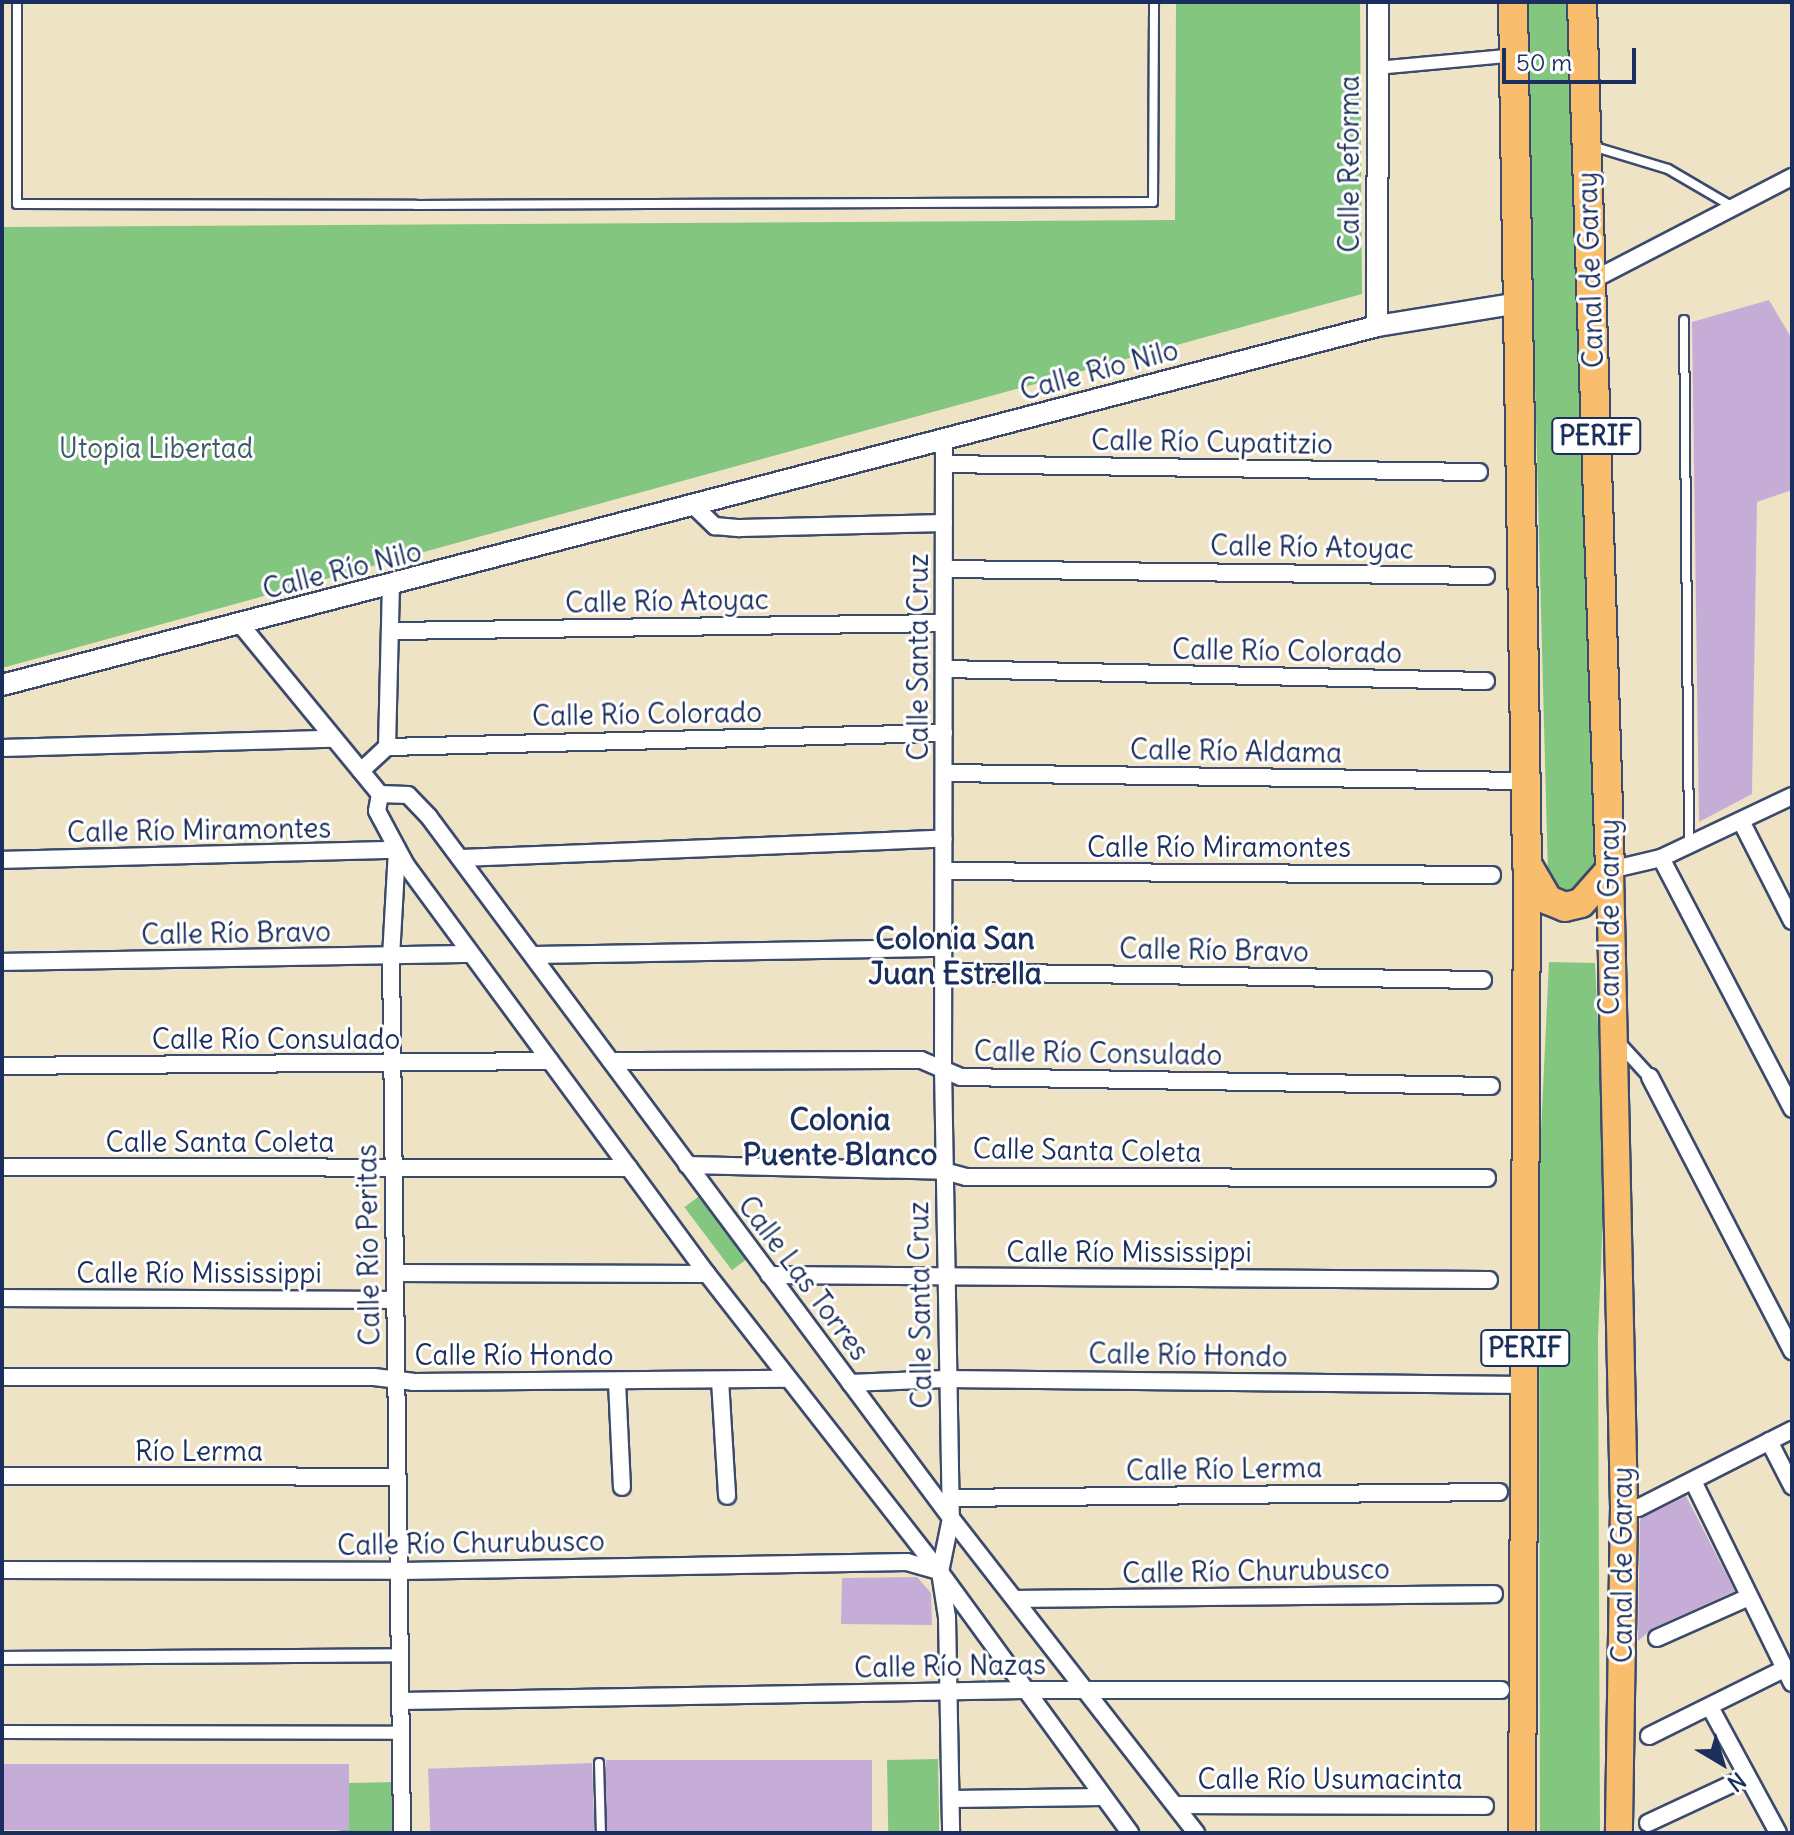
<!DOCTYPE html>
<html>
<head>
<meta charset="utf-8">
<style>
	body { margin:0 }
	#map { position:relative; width:1794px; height:1835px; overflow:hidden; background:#efe3c5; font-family:Delius,sans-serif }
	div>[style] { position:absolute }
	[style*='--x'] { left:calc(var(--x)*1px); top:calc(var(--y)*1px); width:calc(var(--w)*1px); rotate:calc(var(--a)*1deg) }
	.green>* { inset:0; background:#83c67f; transform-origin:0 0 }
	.building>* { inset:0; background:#c5add7; transform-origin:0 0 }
	.roads { filter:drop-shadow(2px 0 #3b4a6d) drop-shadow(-2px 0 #3b4a6d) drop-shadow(0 2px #3b4a6d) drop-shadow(0 -2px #3b4a6d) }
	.service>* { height:8px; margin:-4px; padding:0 4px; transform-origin:4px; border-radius:4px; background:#fff }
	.pedestrian>* { height:12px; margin:-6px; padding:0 6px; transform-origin:6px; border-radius:6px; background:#fff }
	.minor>* { height:16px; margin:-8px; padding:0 8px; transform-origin:8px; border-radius:8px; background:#fff }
	.tertiary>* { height:20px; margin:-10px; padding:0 10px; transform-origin:10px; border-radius:10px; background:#fff }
	.primary>* { height:26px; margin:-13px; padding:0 13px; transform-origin:13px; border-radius:13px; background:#f9be6d }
	.trunk>* { height:28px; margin:-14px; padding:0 14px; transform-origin:14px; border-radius:14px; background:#f9be6d }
	span { translate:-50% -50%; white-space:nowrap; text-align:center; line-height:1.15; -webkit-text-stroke:6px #fff; paint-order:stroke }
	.shield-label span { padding:2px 6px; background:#fff; border:2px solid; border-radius:6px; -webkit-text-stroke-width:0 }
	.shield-label { font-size:26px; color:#1b2f5e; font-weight:700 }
	.street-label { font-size:28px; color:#1b2f5e }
	.park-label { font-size:28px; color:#3a5c68 }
	.neighbourhood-label { font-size:30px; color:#1b2f5e; font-weight:700 }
	.frame { position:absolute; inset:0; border:4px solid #1b2f5e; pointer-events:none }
	.north { position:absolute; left:1682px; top:1723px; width:80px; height:80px; -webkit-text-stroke:6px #fff; paint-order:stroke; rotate:142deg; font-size:22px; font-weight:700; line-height:32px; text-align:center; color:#1b2f5e }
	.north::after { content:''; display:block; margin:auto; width:28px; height:36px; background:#1b2f5e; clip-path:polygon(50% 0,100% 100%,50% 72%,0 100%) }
	.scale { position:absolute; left:1502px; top:48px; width:134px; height:36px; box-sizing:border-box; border:4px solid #1b2f5e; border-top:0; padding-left:10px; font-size:24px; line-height:28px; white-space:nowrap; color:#1b2f5e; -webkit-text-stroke:6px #fff; paint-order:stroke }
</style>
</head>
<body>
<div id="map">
	<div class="green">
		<i style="clip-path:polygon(2px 2px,3px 227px,1175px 220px,1176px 2px,1360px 2px,1362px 294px,2px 668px)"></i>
		<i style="clip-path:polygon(1525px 2px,1571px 2px,1595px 878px,1566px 896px,1554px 890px,1548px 876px)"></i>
		<i style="clip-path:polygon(1549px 962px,1595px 963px,1605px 1170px,1598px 1337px,1600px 1833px,1540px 1833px,1539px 1174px)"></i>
		<i style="left:702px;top:1194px;width:79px;height:22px;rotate:53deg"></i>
		<i style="left:938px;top:1759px;width:74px;height:51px;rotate:89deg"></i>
		<i style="clip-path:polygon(396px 1782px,396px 1833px,323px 1833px,349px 1829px,349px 1783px)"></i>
	</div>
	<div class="building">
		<i style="clip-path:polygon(1769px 300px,1792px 339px,1792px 490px,1757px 502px,1752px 794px,1699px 822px,1692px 322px)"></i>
		<i style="clip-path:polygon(1686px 1496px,1735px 1591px,1653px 1628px,1638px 1641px,1640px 1519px)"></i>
		<i style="clip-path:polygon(917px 1577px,931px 1593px,932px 1625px,841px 1624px,842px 1578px)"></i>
		<i style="left:872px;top:1760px;width:73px;height:266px;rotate:90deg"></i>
		<i style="left:592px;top:1763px;width:70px;height:164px;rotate:88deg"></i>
		<i style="left:349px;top:1764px;width:66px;height:347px;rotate:90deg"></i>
	</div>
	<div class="roads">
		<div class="service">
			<i style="--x:17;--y:2;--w:202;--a:90"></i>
			<i style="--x:17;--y:204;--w:399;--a:0.1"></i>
			<i style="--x:416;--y:205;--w:737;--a:-0.23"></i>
			<i style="--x:1153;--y:202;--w:200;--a:-89.7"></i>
			<i style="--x:1592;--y:146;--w:79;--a:16.8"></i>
			<i style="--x:1668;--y:169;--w:75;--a:30.3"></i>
			<i style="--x:1684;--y:320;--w:525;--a:89.45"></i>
			<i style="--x:599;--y:1763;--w:70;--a:88.4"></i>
		</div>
		<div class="pedestrian">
			<i style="--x:1377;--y:68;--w:140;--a:-5.3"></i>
			<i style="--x:1618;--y:1042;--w:47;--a:47.6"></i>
			<i style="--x:2;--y:1658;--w:398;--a:-0.4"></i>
			<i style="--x:2;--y:1732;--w:399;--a:0.1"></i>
		</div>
		<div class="minor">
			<i style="--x:1591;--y:281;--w:226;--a:-27.4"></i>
			<i style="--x:944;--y:439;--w:628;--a:90.09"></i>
			<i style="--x:943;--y:1067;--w:451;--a:89"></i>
			<i style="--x:951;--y:1518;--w:55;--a:101.5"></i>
			<i style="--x:940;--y:1572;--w:46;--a:81.2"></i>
			<i style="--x:947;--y:1617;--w:216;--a:88.9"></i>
			<i style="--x:944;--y:464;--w:535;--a:0.86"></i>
			<i style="--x:695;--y:507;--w:28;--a:44"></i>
			<i style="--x:715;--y:526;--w:25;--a:5"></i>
			<i style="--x:740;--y:528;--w:204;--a:-1.4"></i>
			<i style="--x:945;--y:569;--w:541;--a:0.74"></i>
			<i style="--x:241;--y:625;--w:219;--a:50.6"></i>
			<i style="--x:392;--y:631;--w:551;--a:-0.83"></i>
			<i style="--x:944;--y:669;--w:542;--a:1.27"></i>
			<i style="--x:387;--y:747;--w:161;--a:-88.6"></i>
			<i style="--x:2;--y:748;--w:329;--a:-1.6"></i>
			<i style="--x:361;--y:771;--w:35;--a:-43"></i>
			<i style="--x:387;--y:747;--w:557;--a:-1.44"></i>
			<i style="--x:944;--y:773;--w:583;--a:0.79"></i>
			<i style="--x:380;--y:794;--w:28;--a:2"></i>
			<i style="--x:408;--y:795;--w:30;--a:46"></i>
			<i style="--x:429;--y:817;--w:874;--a:53.33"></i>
			<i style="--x:951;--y:1518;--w:399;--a:52.1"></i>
			<i style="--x:380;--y:794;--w:17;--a:100"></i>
			<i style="--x:377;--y:811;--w:61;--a:61.8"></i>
			<i style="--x:406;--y:865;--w:508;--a:53.65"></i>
			<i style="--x:707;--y:1274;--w:378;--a:52"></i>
			<i style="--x:940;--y:1572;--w:323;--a:53.9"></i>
			<i style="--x:1741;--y:821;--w:112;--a:63"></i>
			<i style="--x:397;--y:850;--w:107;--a:93.2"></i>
			<i style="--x:391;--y:957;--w:876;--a:89.28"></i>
			<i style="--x:461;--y:858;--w:483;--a:-2.3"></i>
			<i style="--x:1661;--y:858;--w:283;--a:62.4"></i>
			<i style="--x:2;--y:860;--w:395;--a:-1.5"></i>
			<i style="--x:1610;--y:870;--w:52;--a:-13.2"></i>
			<i style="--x:1661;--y:858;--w:145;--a:-25.3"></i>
			<i style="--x:945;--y:871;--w:547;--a:0.42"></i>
			<i style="--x:534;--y:955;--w:410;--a:-1"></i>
			<i style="--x:2;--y:962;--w:468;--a:-1"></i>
			<i style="--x:944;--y:972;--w:539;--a:0.85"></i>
			<i style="--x:611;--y:1061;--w:310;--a:-0.2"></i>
			<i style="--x:921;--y:1060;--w:43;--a:23"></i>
			<i style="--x:961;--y:1077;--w:530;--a:0.97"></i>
			<i style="--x:2;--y:1066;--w:548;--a:-0.52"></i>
			<i style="--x:1650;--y:1077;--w:309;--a:62.6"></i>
			<i style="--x:687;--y:1165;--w:257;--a:1.3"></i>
			<i style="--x:944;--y:1171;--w:23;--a:15"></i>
			<i style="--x:966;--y:1177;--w:521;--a:0.11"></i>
			<i style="--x:2;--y:1167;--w:627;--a:0.09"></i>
			<i style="--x:395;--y:1273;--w:312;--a:0.2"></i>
			<i style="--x:769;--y:1275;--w:720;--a:0.4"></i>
			<i style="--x:2;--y:1298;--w:393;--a:0.3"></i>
			<i style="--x:2;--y:1377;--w:372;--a:0"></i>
			<i style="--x:374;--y:1377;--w:39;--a:7"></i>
			<i style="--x:413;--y:1382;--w:372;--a:-0.5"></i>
			<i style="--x:720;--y:1380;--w:116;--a:86.5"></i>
			<i style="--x:617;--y:1382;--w:105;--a:87.3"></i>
			<i style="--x:850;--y:1383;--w:95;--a:-2.4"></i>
			<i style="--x:945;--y:1379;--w:580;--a:0.59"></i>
			<i style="--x:1769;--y:1441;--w:51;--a:62.9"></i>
			<i style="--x:2;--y:1476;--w:394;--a:0.1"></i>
			<i style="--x:1693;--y:1481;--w:225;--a:63.9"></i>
			<i style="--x:950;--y:1498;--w:549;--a:-0.63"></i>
			<i style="--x:1638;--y:1508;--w:173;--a:-26.9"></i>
			<i style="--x:2;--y:1570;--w:398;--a:0.1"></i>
			<i style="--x:400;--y:1571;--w:507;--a:-1.02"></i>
			<i style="--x:907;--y:1562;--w:33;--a:16"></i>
			<i style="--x:1019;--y:1599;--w:475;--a:-0.6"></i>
			<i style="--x:1657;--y:1638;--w:101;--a:-24"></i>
			<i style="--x:401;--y:1701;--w:622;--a:-1.01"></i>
			<i style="--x:1023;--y:1690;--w:478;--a:0"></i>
			<i style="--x:1710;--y:1707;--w:143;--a:61.6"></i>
			<i style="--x:1649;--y:1736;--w:151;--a:-26.4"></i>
			<i style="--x:951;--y:1799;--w:151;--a:-0.8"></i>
			<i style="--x:1176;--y:1805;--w:309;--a:0.2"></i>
			<i style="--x:1648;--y:1823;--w:109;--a:-24.9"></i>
		</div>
		<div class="tertiary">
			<i style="--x:1377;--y:326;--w:324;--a:-89.8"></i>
			<i style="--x:2;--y:685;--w:1421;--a:-14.63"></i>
			<i style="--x:1377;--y:326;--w:144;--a:-9.2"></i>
		</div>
		<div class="primary">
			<i style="--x:1610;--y:870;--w:637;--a:88.74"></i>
			<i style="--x:1624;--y:1507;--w:326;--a:90.9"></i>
			<i style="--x:1522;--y:1833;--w:969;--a:-89.7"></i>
		</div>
		<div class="trunk">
			<i style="--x:1513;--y:2;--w:862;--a:89.07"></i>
			<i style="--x:1527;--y:864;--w:42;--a:59.7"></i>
			<i style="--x:1548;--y:900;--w:18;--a:22"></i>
			<i style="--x:1565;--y:907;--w:16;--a:-14"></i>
			<i style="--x:1581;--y:903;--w:44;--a:-48.7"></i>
			<i style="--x:1610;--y:870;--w:868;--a:-91.85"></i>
		</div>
	</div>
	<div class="shield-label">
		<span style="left:1596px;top:436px">PERIF</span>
		<span style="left:1525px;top:1348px">PERIF</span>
	</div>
	<div class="street-label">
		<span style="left:1349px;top:164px;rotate:-90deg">Calle Reforma</span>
		<span style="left:1590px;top:270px;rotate:-92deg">Canal de Garay</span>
		<span style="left:1099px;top:370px;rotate:-15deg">Calle Río Nilo</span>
		<span style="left:1212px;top:442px;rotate:1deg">Calle Río Cupatitzio</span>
		<span style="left:1312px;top:547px;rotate:1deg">Calle Río Atoyac</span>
		<span style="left:342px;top:570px;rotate:-14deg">Calle Río Nilo</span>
		<span style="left:667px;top:601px;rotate:-1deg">Calle Río Atoyac</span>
		<span style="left:1287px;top:651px;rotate:1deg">Calle Río Colorado</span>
		<span style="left:918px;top:657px;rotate:-90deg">Calle Santa Cruz</span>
		<span style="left:647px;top:714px;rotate:-1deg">Calle Río Colorado</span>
		<span style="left:1236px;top:751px;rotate:1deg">Calle Río Aldama</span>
		<span style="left:199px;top:830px;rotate:-1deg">Calle Río Miramontes</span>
		<span style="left:1219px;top:847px">Calle Río Miramontes</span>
		<span style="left:1609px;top:917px;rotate:-90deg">Canal de Garay</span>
		<span style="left:236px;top:933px;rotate:-1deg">Calle Río Bravo</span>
		<span style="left:1214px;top:950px;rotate:1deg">Calle Río Bravo</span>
		<span style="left:276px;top:1039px">Calle Río Consulado</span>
		<span style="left:1098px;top:1053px;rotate:1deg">Calle Río Consulado</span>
		<span style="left:220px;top:1142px">Calle Santa Coleta</span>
		<span style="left:1087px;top:1150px;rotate:1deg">Calle Santa Coleta</span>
		<span style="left:368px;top:1245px;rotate:-91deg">Calle Río Peritas</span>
		<span style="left:1129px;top:1252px">Calle Río Mississippi</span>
		<span style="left:199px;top:1273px">Calle Río Mississippi</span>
		<span style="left:804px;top:1278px;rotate:53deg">Calle Las Torres</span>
		<span style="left:920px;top:1305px;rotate:-91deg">Calle Santa Cruz</span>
		<span style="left:514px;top:1355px">Calle Río Hondo</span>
		<span style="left:1188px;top:1355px;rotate:1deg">Calle Río Hondo</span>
		<span style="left:199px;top:1451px">Río Lerma</span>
		<span style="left:1224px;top:1469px;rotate:-1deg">Calle Río Lerma</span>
		<span style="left:471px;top:1543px;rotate:-1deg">Calle Río Churubusco</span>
		<span style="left:1622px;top:1565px;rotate:-90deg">Canal de Garay</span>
		<span style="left:1256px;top:1571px;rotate:-1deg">Calle Río Churubusco</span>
		<span style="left:950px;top:1666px;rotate:-1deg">Calle Río Nazas</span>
		<span style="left:1330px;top:1779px">Calle Río Usumacinta</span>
	</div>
	<div class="park-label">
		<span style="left:156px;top:448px">Utopia Libertad</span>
	</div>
	<div class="neighbourhood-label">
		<span style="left:955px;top:955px">Colonia San<br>Juan Estrella</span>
		<span style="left:840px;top:1136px">Colonia<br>Puente Blanco</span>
	</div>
	<div class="frame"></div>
	<div class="north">N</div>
	<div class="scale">50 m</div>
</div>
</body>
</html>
